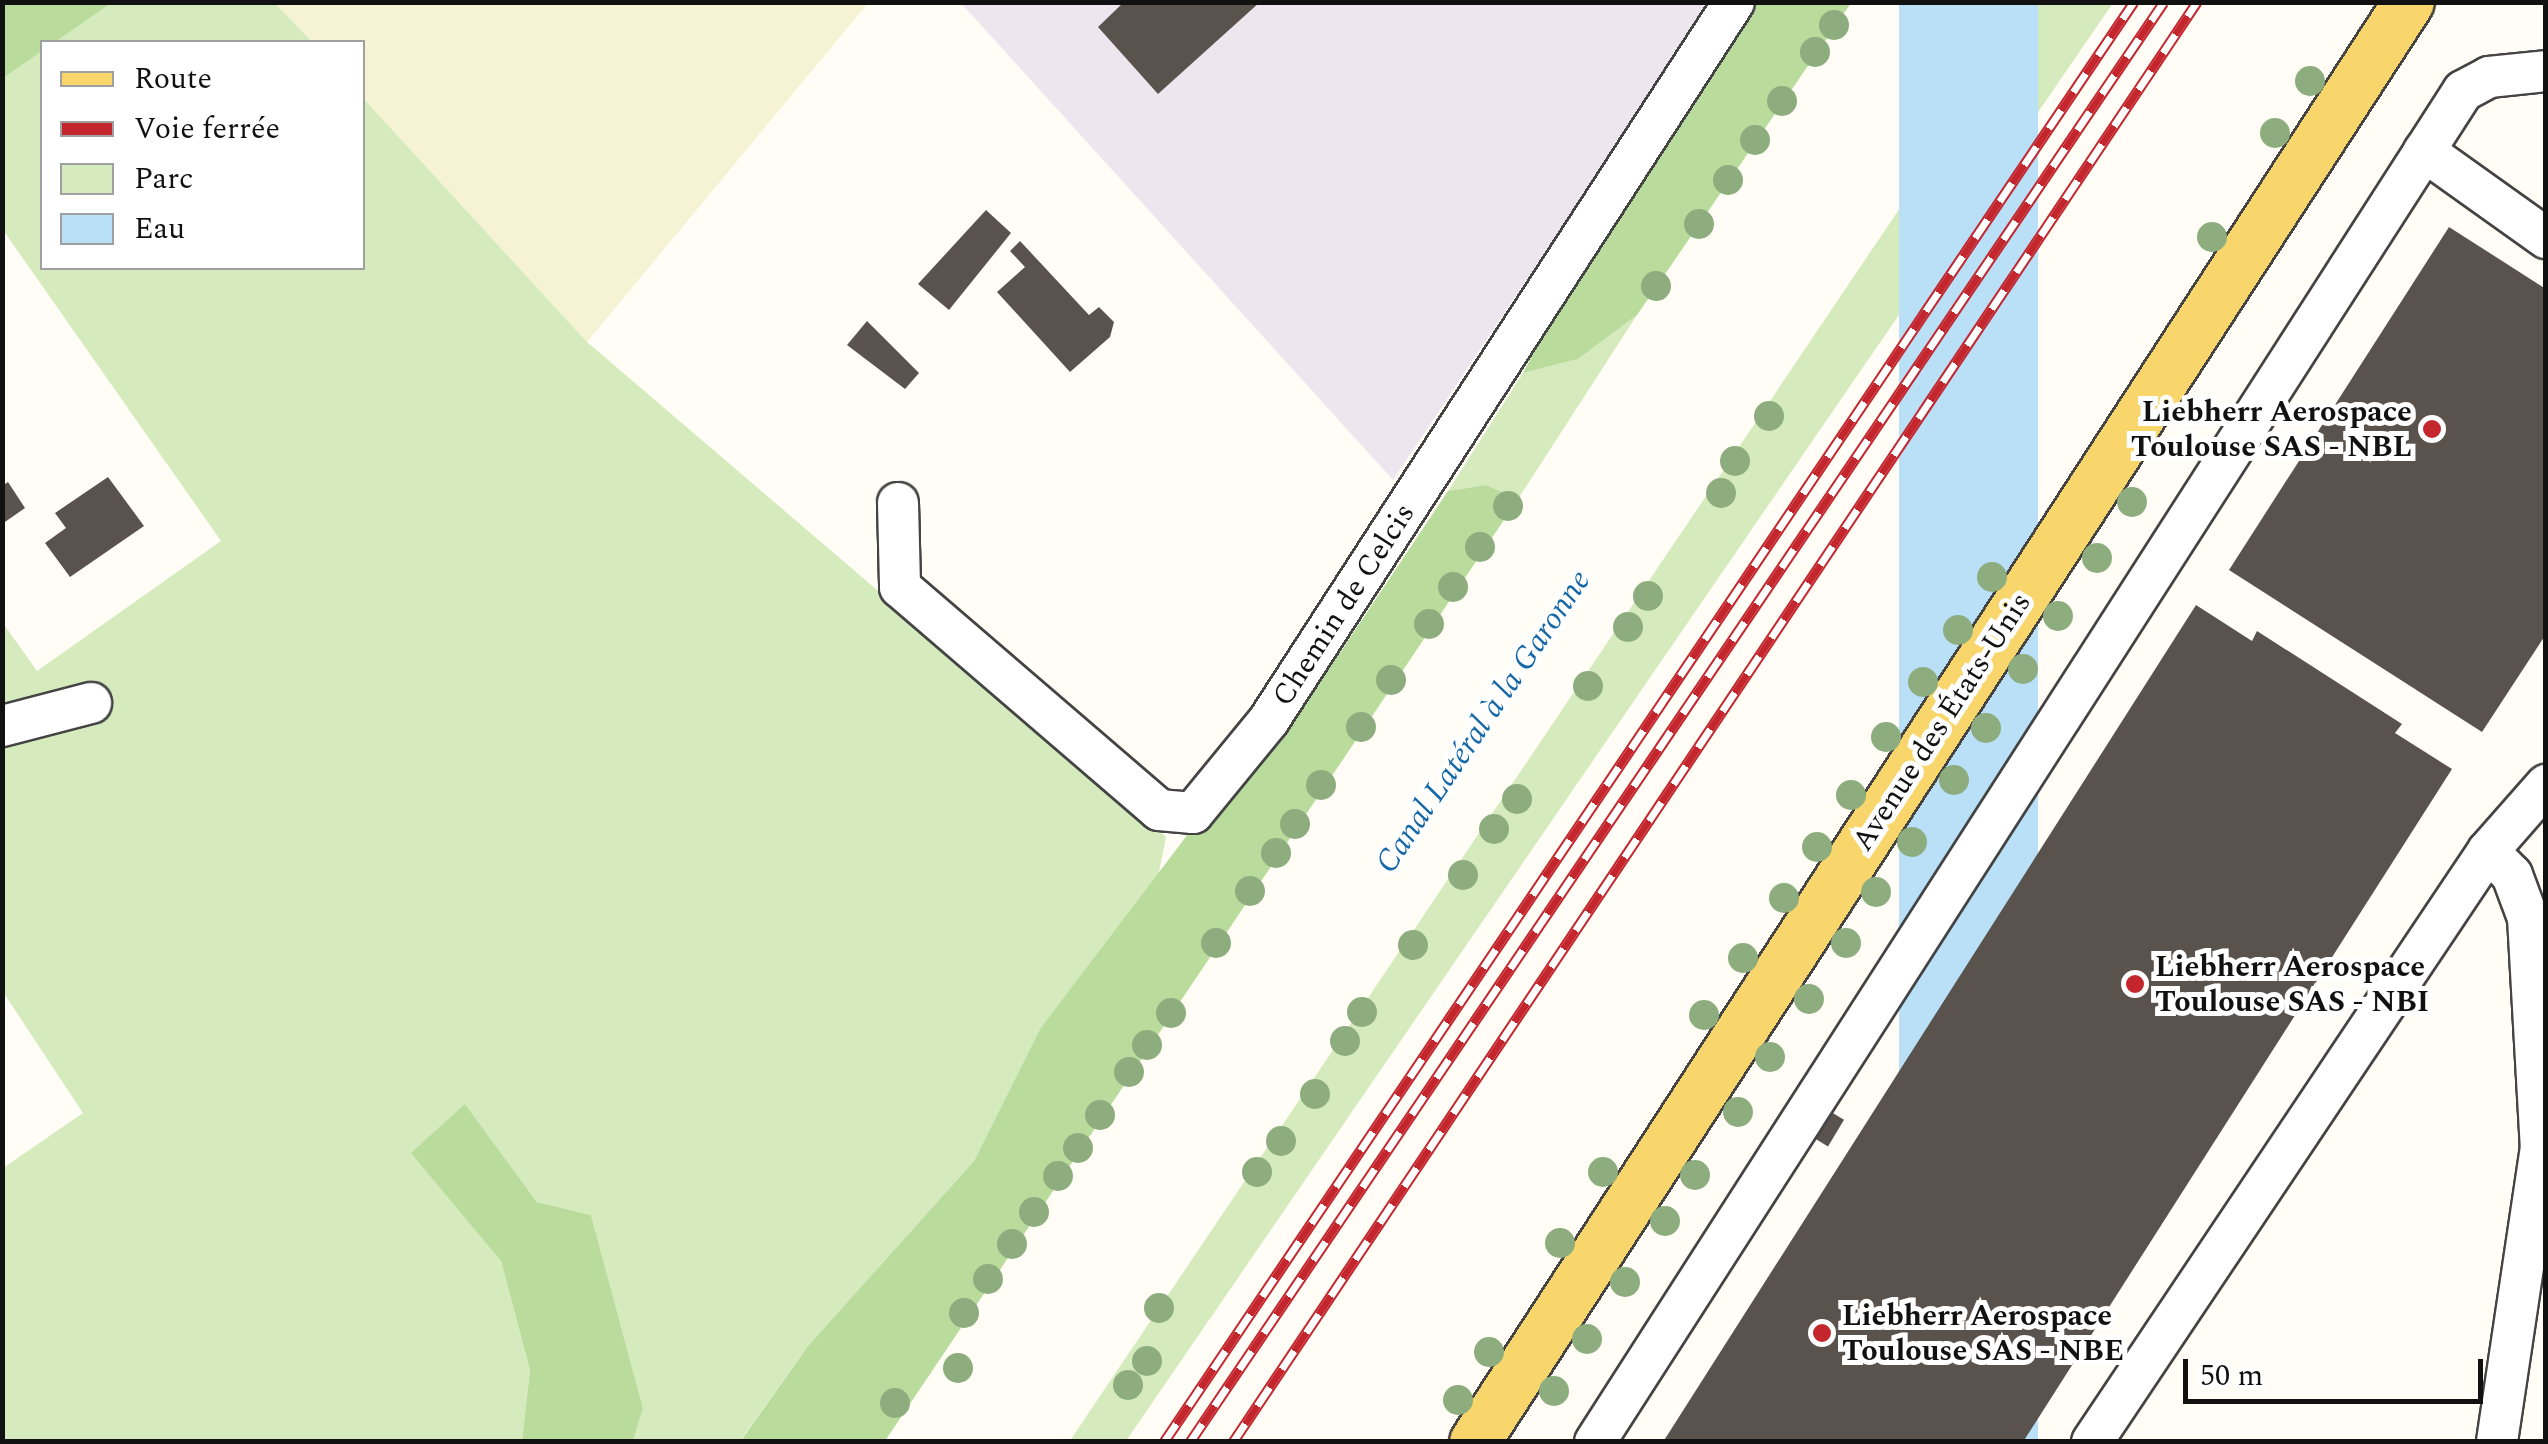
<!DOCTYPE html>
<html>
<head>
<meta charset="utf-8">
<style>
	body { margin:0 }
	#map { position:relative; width:2548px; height:1444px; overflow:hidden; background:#fffdf5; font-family:Spectral,serif }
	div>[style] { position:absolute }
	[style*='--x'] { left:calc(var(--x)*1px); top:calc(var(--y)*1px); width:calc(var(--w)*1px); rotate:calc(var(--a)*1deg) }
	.industrial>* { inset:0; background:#eee6ef }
	.farmland>* { inset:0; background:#f6f3d4 }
	.green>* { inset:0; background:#d5ebbd }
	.forest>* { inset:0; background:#b9dc9c }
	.water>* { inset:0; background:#b9e0f7; transform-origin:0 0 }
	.building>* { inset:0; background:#5a524d; transform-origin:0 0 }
	.roads { filter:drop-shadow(2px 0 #444) drop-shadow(-2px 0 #444) drop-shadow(0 2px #444) drop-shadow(0 -2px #444) }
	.minor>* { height:40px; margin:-20px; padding:0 20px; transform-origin:20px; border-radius:20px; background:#fff }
	.major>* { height:50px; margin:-25px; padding:0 25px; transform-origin:25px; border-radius:25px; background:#f9d66b }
	.rail>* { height:11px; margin-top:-5.5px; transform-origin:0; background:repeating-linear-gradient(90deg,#fff 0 22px,#c4262e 0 44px); box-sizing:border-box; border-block:2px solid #c4262e }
	.trees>* { width:30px; height:30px; margin:-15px; border-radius:50%; background:#8dad7f }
	.dots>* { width:28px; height:28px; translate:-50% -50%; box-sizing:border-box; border:5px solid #fff; border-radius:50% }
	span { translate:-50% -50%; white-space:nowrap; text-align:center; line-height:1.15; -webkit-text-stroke:10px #fff; paint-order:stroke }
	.poi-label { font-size:30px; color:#111; font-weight:700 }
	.right { translate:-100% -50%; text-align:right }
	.left { translate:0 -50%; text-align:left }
	.street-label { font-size:30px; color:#111 }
	.water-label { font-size:32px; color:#1768a6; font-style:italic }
	.frame { position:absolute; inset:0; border:5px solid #111; pointer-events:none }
	.legend { position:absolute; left:40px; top:40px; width:325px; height:230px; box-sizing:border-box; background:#fff; border:2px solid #a0a0a0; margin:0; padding:12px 18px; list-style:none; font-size:30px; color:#111 }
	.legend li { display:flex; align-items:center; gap:20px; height:50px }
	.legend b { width:50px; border:2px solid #a0a0a0 }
	.scale { position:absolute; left:2183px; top:1359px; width:300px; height:45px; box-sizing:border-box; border:5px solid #111; border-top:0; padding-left:12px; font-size:30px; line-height:35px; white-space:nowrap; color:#111; -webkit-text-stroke:8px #fff; paint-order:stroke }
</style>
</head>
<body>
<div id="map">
	<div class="industrial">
		<i style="clip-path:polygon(961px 3px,1711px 3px,1393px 480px)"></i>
	</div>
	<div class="farmland">
		<i style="clip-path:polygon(275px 3px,868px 3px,587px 342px,363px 98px,362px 42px,312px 42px)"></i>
	</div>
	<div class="green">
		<i style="clip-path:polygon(111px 2px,275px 3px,312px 42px,53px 42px)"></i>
		<i style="clip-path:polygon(2038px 3px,2113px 3px,1126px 1441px,1069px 1442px)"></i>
		<i style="clip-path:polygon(42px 50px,42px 268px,362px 268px,363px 98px,587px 342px,1166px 837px,1156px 887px,1040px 1029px,974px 1161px,808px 1346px,740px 1441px,633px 1441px,643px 1408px,591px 1215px,537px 1202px,465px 1104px,464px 1215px,501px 1261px,530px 1370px,522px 1441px,3px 1441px,3px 1168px,83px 1113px,3px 992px,3px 623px,37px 671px,221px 541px,3px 230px,2px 78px)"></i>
		<i style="clip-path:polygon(1637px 315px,1518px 499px,1486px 485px,1448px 491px,1523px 373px,1578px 359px)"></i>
	</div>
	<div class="forest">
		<i style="clip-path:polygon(3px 2px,111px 2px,111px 3px,3px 78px)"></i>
		<i style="clip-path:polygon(1748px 3px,1851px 3px,1637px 315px,1578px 359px,1523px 373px,1611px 207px)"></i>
		<i style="clip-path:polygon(1486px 485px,1518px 499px,885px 1441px,740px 1442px,808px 1346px,974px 1161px,1040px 1029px,1226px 784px,1287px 732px,1448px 491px)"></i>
		<i style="clip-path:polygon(465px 1104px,537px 1202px,591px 1215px,643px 1408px,633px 1441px,522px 1441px,530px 1370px,501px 1261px,411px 1153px)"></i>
	</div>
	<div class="water">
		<i style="left:1899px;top:2px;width:139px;height:1740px"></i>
	</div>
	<div class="building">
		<i style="clip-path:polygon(1124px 2px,1260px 2px,1158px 94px,1098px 27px)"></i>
		<i style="clip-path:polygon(986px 210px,1011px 233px,949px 310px,918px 284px)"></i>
		<i style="clip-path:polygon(2449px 227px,2546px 289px,2546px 634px,2482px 732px,2229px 570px)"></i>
		<i style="clip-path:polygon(1020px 241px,1089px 315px,1099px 307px,1114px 322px,1110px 337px,1070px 372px,997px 292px,1025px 267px,1010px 251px)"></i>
		<i style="clip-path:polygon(867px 321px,919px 373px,905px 389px,847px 345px)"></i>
		<i style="clip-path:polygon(108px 477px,144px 526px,70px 577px,45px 543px,66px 528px,55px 513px)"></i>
		<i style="clip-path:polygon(8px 482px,25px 508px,2px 524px,2px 486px)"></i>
		<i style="clip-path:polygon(2196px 605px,2252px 641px,2257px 631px,2402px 724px,2395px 733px,2452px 769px,2023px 1442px,1663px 1442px)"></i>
		<i style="left:1826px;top:1109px;width:21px;height:31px;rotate:31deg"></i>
	</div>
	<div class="roads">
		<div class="minor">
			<i style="--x:2424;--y:151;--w:150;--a:35.5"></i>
			<i style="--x:898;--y:503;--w:84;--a:88.6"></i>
			<i style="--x:900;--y:587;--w:342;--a:40.7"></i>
			<i style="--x:1159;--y:810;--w:34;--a:5"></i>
			<i style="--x:1193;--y:813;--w:120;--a:-50.7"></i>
			<i style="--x:1269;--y:720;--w:855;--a:-57.07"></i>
			<i style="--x:2;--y:726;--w:92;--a:-14.5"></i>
			<i style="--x:2488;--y:851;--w:34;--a:45"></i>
			<i style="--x:2512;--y:875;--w:46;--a:69.6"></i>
			<i style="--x:2528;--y:918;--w:229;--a:86.8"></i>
			<i style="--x:2541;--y:1147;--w:298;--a:98.5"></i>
			<i style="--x:1595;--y:1442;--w:1606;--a:-57.28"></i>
			<i style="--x:2463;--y:91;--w:30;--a:-28"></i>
			<i style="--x:2489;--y:77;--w:57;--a:-6"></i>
			<i style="--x:2092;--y:1442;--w:711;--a:-56.18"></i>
			<i style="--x:2488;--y:851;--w:88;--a:-48.7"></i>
		</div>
		<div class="major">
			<i style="--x:1475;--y:1442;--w:1716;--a:-57.03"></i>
		</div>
	</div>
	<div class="rail">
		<i style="--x:1164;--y:1442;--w:1736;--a:-56.04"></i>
		<i style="--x:1190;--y:1442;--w:1738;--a:-55.93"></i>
		<i style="--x:1233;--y:1442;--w:1733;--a:-56.2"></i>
	</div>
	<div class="trees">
		<i style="left:1834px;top:25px"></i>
		<i style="left:1815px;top:52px"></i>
		<i style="left:2310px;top:81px"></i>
		<i style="left:1782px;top:101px"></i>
		<i style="left:2275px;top:133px"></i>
		<i style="left:1755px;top:140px"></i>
		<i style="left:1728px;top:180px"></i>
		<i style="left:1699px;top:224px"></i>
		<i style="left:2212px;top:237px"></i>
		<i style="left:1656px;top:286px"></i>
		<i style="left:1769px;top:416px"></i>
		<i style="left:1735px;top:461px"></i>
		<i style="left:1721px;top:493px"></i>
		<i style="left:2132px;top:502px"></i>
		<i style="left:1508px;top:506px"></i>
		<i style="left:1480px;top:547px"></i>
		<i style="left:2097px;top:558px"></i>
		<i style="left:1992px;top:577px"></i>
		<i style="left:1453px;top:587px"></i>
		<i style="left:1648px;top:596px"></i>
		<i style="left:2058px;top:616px"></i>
		<i style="left:1429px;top:624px"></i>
		<i style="left:1628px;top:627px"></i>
		<i style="left:1958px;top:630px"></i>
		<i style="left:2023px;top:669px"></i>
		<i style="left:1391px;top:680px"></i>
		<i style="left:1923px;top:682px"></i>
		<i style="left:1588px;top:686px"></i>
		<i style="left:1361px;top:727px"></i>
		<i style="left:1986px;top:728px"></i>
		<i style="left:1886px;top:737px"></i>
		<i style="left:1954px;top:780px"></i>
		<i style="left:1321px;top:785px"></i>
		<i style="left:1851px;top:795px"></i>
		<i style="left:1517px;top:799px"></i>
		<i style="left:1295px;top:824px"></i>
		<i style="left:1494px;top:829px"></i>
		<i style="left:1912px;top:842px"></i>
		<i style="left:1817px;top:847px"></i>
		<i style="left:1276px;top:853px"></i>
		<i style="left:1463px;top:875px"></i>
		<i style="left:1250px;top:891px"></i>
		<i style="left:1876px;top:892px"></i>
		<i style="left:1784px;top:898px"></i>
		<i style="left:1216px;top:943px"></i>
		<i style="left:1846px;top:943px"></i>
		<i style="left:1413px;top:945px"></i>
		<i style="left:1743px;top:958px"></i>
		<i style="left:1809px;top:999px"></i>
		<i style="left:1362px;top:1012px"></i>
		<i style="left:1171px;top:1013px"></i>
		<i style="left:1704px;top:1015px"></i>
		<i style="left:1345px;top:1041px"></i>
		<i style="left:1147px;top:1045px"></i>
		<i style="left:1770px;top:1057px"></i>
		<i style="left:1129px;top:1072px"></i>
		<i style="left:1315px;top:1094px"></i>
		<i style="left:1738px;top:1112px"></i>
		<i style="left:1100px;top:1115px"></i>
		<i style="left:1281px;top:1141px"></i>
		<i style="left:1078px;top:1148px"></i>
		<i style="left:1257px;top:1172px"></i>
		<i style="left:1603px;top:1172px"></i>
		<i style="left:1695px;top:1175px"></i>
		<i style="left:1058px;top:1176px"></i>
		<i style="left:1034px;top:1212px"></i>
		<i style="left:1665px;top:1221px"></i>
		<i style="left:1560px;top:1243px"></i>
		<i style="left:1012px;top:1244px"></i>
		<i style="left:988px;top:1279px"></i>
		<i style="left:1625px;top:1282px"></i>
		<i style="left:1159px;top:1308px"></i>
		<i style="left:964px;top:1313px"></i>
		<i style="left:1587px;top:1339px"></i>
		<i style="left:1489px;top:1352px"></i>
		<i style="left:1147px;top:1361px"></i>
		<i style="left:958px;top:1368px"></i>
		<i style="left:1128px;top:1385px"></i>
		<i style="left:1554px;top:1391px"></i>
		<i style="left:1458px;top:1400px"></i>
		<i style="left:895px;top:1403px"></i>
	</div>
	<div class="dots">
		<i style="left:2432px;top:429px;background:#c4262e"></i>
		<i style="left:2135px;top:984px;background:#c4262e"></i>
		<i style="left:1822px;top:1333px;background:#c4262e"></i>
	</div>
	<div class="poi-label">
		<span class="right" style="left:2412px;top:429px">Liebherr Aerospace<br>Toulouse SAS - NBL</span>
		<span class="left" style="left:2155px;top:984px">Liebherr Aerospace<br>Toulouse SAS - NBI</span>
		<span class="left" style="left:1842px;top:1333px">Liebherr Aerospace<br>Toulouse SAS - NBE</span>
	</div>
	<div class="street-label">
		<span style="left:1344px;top:605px;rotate:-57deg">Chemin de Celcis</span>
		<span style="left:1942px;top:722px;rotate:-57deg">Avenue des États-Unis</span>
	</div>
	<div class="water-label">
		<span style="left:1484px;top:722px;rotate:-56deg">Canal Latéral à la Garonne</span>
	</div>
	<div class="frame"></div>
	<ul class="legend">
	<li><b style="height:12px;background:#f9d66b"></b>Route</li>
	<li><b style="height:12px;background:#c4262e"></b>Voie ferrée</li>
	<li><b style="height:28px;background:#d5ebbd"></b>Parc</li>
	<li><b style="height:28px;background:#b9e0f7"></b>Eau</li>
	</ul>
	<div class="scale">50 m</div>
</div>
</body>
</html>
